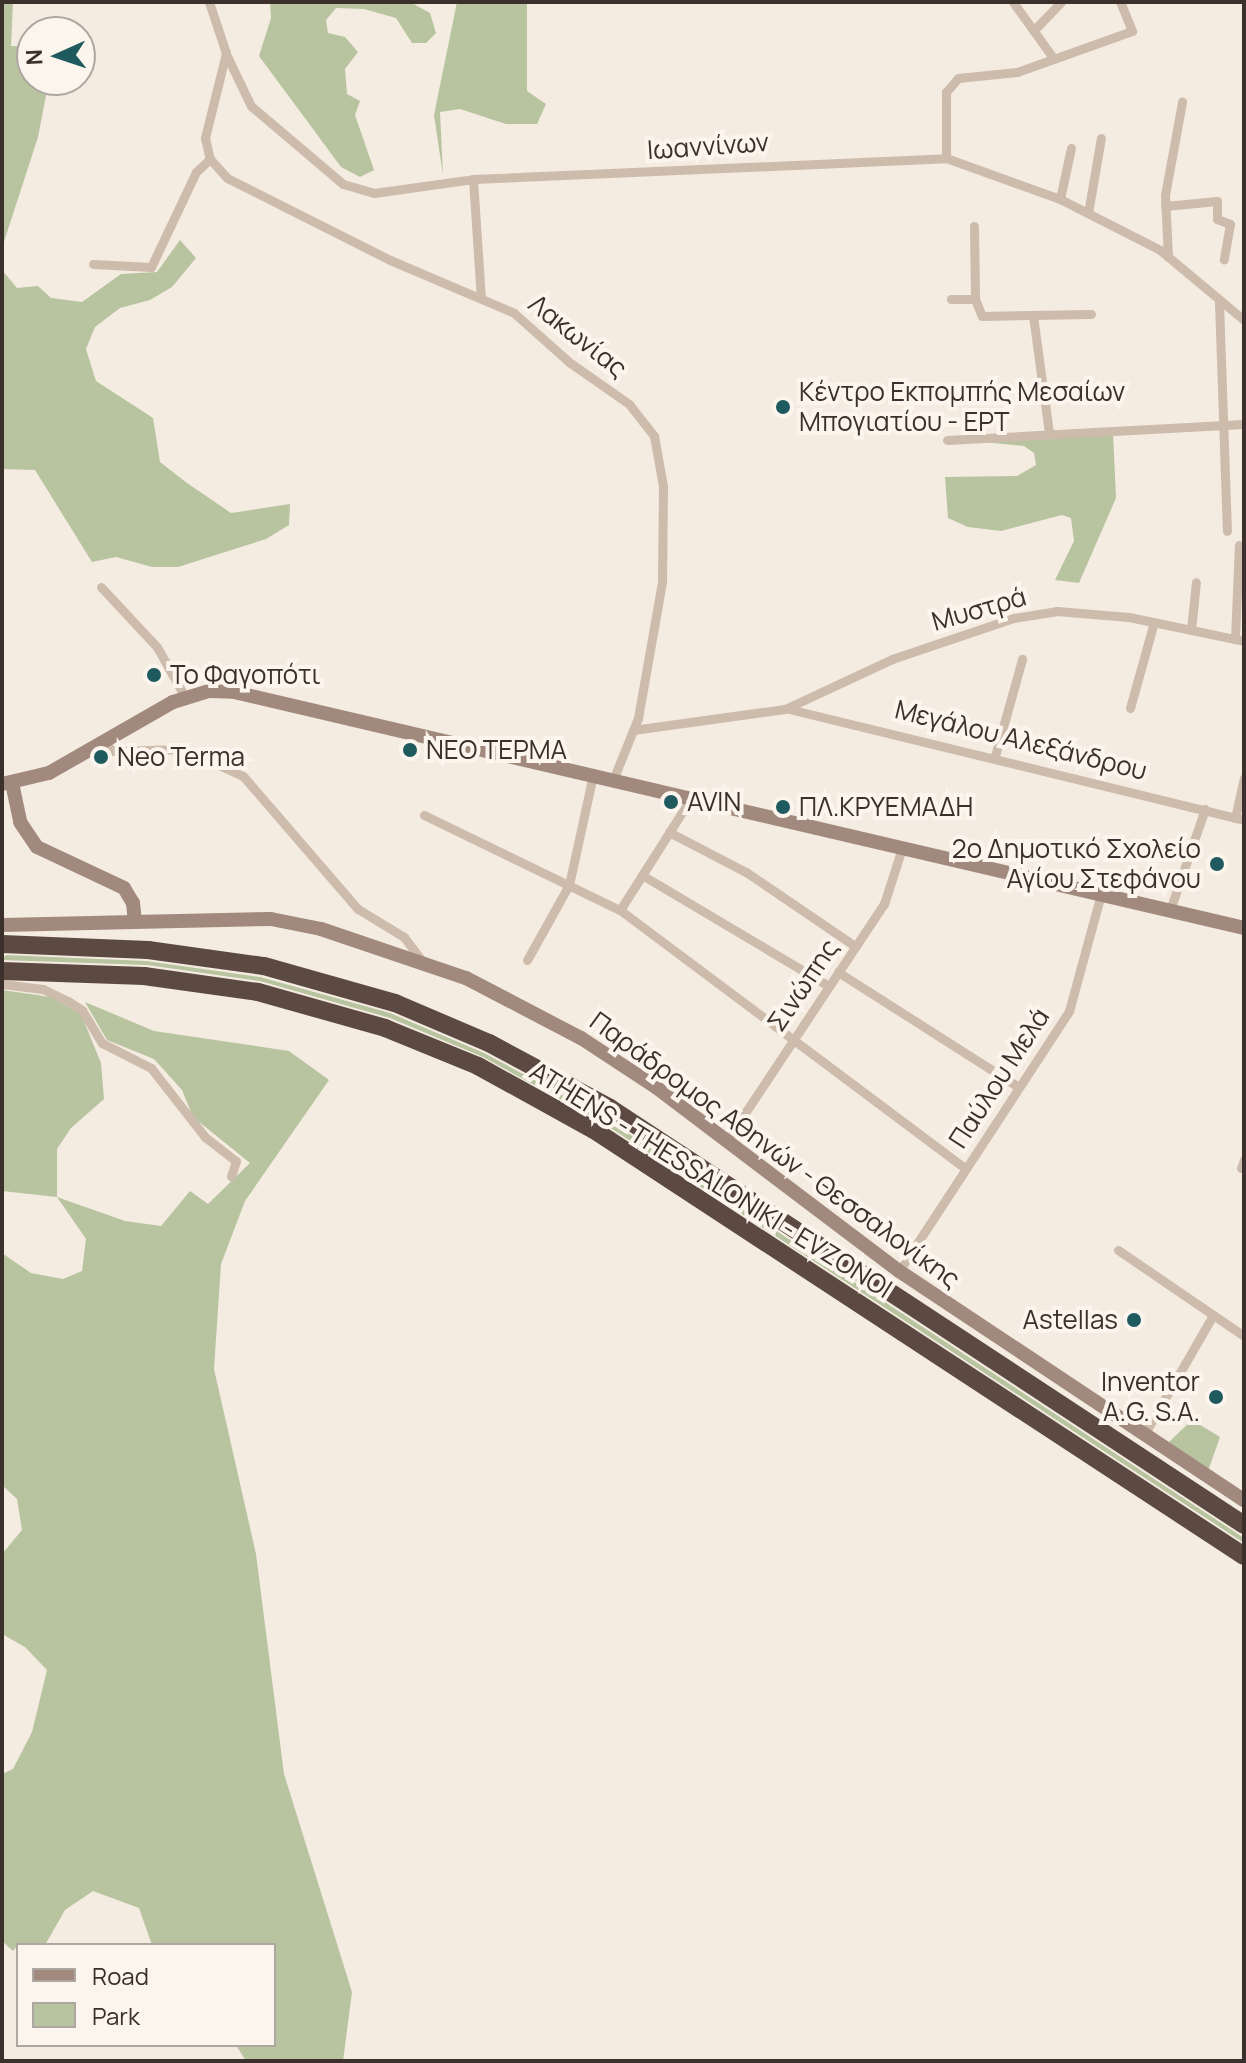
<!DOCTYPE html>
<html>
<head>
<meta charset="utf-8">
<style>
	body { margin:0 }
	#map { position:relative; width:1246px; height:2063px; overflow:hidden; background:#f4ebe1; font-family:Manrope,sans-serif }
	div>[style] { position:absolute }
	[style*='--x'] { left:calc(var(--x)*1px); top:calc(var(--y)*1px); width:calc(var(--w)*1px); rotate:calc(var(--a)*1deg) }
	.green>* { inset:0; background:#b8c4a0 }
	.street>* { height:9px; margin:-4.5px; padding:0 4.5px; transform-origin:4.5px; border-radius:4.5px; background:#cdbbac }
	.secondary>* { height:14px; margin:-7px; padding:0 7px; transform-origin:7px; border-radius:7px; background:#a18a7d }
	.highway>* { height:18px; margin:-9px; padding:0 9px; transform-origin:9px; border-radius:9px; background:#5c4a42 }
	.dots>* { width:22px; height:22px; translate:-50% -50%; box-sizing:border-box; border:4px solid #fbf5ee; border-radius:50% }
	span { translate:-50% -50%; white-space:nowrap; text-align:center; line-height:1.15; -webkit-text-stroke:8px #fbf5ee; paint-order:stroke }
	.street-label { font-size:26px; color:#3b302b }
	.poi-label { font-size:26px; color:#3b302b }
	.left { translate:0 -50%; text-align:left }
	.right { translate:-100% -50%; text-align:right }
	.frame { position:absolute; inset:0; border:4px solid #3b302b; pointer-events:none }
	.legend { position:absolute; left:16px; top:1943px; width:260px; height:104px; box-sizing:border-box; background:#fbf5ee; border:2px solid #aea6a0; margin:0; padding:10px 14px; list-style:none; font-size:24px; color:#3b302b }
	.legend li { display:flex; align-items:center; gap:16px; height:40px }
	.legend b { width:40px; border:2px solid #aea6a0 }
	.north { position:absolute; left:16px; top:16px; width:80px; height:80px; box-sizing:border-box; background:#fbf5ee; border:2px solid #aea6a0; border-radius:50%; rotate:267deg; font-size:22px; font-weight:700; line-height:32px; text-align:center; color:#3b302b }
	.north::after { content:''; display:block; margin:auto; width:28px; height:36px; background:#1f5a5e; clip-path:polygon(50% 0,100% 100%,50% 72%,0 100%) }
</style>
</head>
<body>
<div id="map">
	<div class="green">
		<i style="clip-path:polygon(2px 2px,13px 2px,11px 46px,32px 46px,32px 80px,49px 80px,38px 137px,2px 248px)"></i>
		<i style="clip-path:polygon(270px 2px,410px 2px,430px 13px,436px 33px,426px 43px,412px 43px,396px 18px,364px 9px,336px 8px,326px 20px,328px 33px,345px 37px,358px 52px,345px 69px,347px 94px,360px 101px,355px 115px,374px 170px,360px 177px,341px 167px,259px 56px,271px 18px)"></i>
		<i style="clip-path:polygon(457px 2px,527px 2px,527px 91px,546px 104px,537px 124px,506px 124px,460px 109px,440px 112px,443px 175px,434px 115px)"></i>
		<i style="clip-path:polygon(180px 240px,196px 258px,172px 287px,150px 300px,120px 308px,95px 327px,86px 349px,96px 381px,153px 418px,160px 462px,187px 483px,231px 513px,290px 504px,289px 525px,266px 539px,178px 567px,152px 567px,116px 557px,92px 562px,35px 470px,2px 469px,2px 270px,17px 288px,38px 286px,51px 298px,82px 302px,121px 274px,157px 272px)"></i>
		<i style="clip-path:polygon(1113px 434px,1116px 498px,1079px 583px,1055px 580px,1074px 541px,1071px 518px,1062px 515px,1001px 531px,968px 527px,948px 518px,945px 477px,1017px 476px,1036px 465px,1034px 453px,1024px 446px,984px 442px)"></i>
		<i style="clip-path:polygon(6px 955px,146px 961px,260px 977px,390px 1013px,484px 1053px,603px 1117px,1244px 1538px,1244px 1543px,600px 1121px,483px 1057px,390px 1018px,260px 981px,147px 965px,2px 960px)"></i>
		<i style="clip-path:polygon(2px 990px,51px 997px,81px 1014px,101px 1063px,104px 1099px,71px 1128px,57px 1149px,57px 1197px,125px 1221px,161px 1226px,190px 1191px,208px 1204px,250px 1163px,193px 1117px,182px 1090px,154px 1059px,107px 1040px,85px 1002px,154px 1031px,289px 1051px,329px 1080px,245px 1201px,221px 1264px,214px 1369px,256px 1554px,284px 1774px,352px 1992px,343px 2061px,246px 2061px,236px 2045px,274px 2045px,274px 1945px,152px 1945px,139px 1908px,93px 1891px,65px 1910px,45px 1945px,18px 1945px,13px 1951px,2px 1941px,2px 1774px,13px 1769px,32px 1732px,47px 1670px,25px 1647px,2px 1634px,2px 1554px,22px 1530px,17px 1499px,2px 1485px,2px 1253px,31px 1273px,63px 1279px,82px 1271px,86px 1239px,57px 1197px,2px 1191px)"></i>
		<i style="clip-path:polygon(1192px 1420px,1220px 1437px,1208px 1471px,1168px 1443px)"></i>
	</div>
	<div class="street">
		<i style="--x:209;--y:2;--w:54;--a:71.6"></i>
		<i style="--x:226;--y:53;--w:88;--a:103.9"></i>
		<i style="--x:205;--y:138;--w:22;--a:77"></i>
		<i style="--x:210;--y:159;--w:25;--a:48"></i>
		<i style="--x:227;--y:178;--w:182;--a:26.7"></i>
		<i style="--x:390;--y:260;--w:135;--a:23.1"></i>
		<i style="--x:514;--y:313;--w:74;--a:41.7"></i>
		<i style="--x:569;--y:362;--w:73;--a:35"></i>
		<i style="--x:629;--y:404;--w:41;--a:52"></i>
		<i style="--x:654;--y:436;--w:51;--a:79.8"></i>
		<i style="--x:663;--y:486;--w:96;--a:90.6"></i>
		<i style="--x:662;--y:582;--w:138;--a:100"></i>
		<i style="--x:638;--y:718;--w:67;--a:112"></i>
		<i style="--x:1013;--y:2;--w:70;--a:54.3"></i>
		<i style="--x:1034;--y:30;--w:39;--a:-46"></i>
		<i style="--x:227;--y:56;--w:55;--a:64.4"></i>
		<i style="--x:251;--y:106;--w:121;--a:40.3"></i>
		<i style="--x:343;--y:184;--w:32;--a:16"></i>
		<i style="--x:374;--y:193;--w:100;--a:-8"></i>
		<i style="--x:473;--y:179;--w:119;--a:86.2"></i>
		<i style="--x:1071;--y:148;--w:52;--a:102.2"></i>
		<i style="--x:1060;--y:199;--w:112;--a:27"></i>
		<i style="--x:1160;--y:250;--w:109;--a:39.8"></i>
		<i style="--x:473;--y:179;--w:473;--a:-2.5"></i>
		<i style="--x:1060;--y:199;--w:121;--a:-160.2"></i>
		<i style="--x:946;--y:158;--w:66;--a:-90"></i>
		<i style="--x:946;--y:92;--w:18;--a:-49"></i>
		<i style="--x:958;--y:78;--w:59;--a:-5.8"></i>
		<i style="--x:1017;--y:72;--w:122;--a:-19.6"></i>
		<i style="--x:1132;--y:31;--w:31;--a:-112"></i>
		<i style="--x:1165;--y:206;--w:52;--a:-5.5"></i>
		<i style="--x:1217;--y:201;--w:18;--a:90"></i>
		<i style="--x:1217;--y:219;--w:14;--a:21"></i>
		<i style="--x:1230;--y:224;--w:36;--a:100"></i>
		<i style="--x:1088;--y:213;--w:76;--a:-80.2"></i>
		<i style="--x:974;--y:226;--w:73;--a:89.2"></i>
		<i style="--x:975;--y:299;--w:18;--a:68"></i>
		<i style="--x:982;--y:316;--w:109;--a:-1.1"></i>
		<i style="--x:1168;--y:257;--w:62;--a:-92.8"></i>
		<i style="--x:1165;--y:195;--w:95;--a:-79.6"></i>
		<i style="--x:93;--y:264;--w:58;--a:3"></i>
		<i style="--x:151;--y:267;--w:105;--a:-64.7"></i>
		<i style="--x:196;--y:172;--w:19;--a:-43"></i>
		<i style="--x:951;--y:299;--w:24;--a:0"></i>
		<i style="--x:1219;--y:303;--w:228;--a:88"></i>
		<i style="--x:1033;--y:316;--w:118;--a:82.2"></i>
		<i style="--x:947;--y:440;--w:297;--a:-3.1"></i>
		<i style="--x:101;--y:587;--w:82;--a:47"></i>
		<i style="--x:157;--y:647;--w:57;--a:60.8"></i>
		<i style="--x:1191;--y:630;--w:48;--a:-84.1"></i>
		<i style="--x:1235;--y:639;--w:94;--a:-87.6"></i>
		<i style="--x:1130;--y:708;--w:89;--a:-74.4"></i>
		<i style="--x:789;--y:709;--w:468;--a:13.7"></i>
		<i style="--x:633;--y:730;--w:153;--a:-7.9"></i>
		<i style="--x:785;--y:709;--w:118;--a:-25"></i>
		<i style="--x:892;--y:659;--w:129;--a:-18.6"></i>
		<i style="--x:1014;--y:618;--w:44;--a:-9.2"></i>
		<i style="--x:1057;--y:611;--w:72;--a:4.8"></i>
		<i style="--x:1129;--y:617;--w:117;--a:11.8"></i>
		<i style="--x:102;--y:743;--w:14;--a:34"></i>
		<i style="--x:114;--y:751;--w:70;--a:-1.6"></i>
		<i style="--x:184;--y:749;--w:65;--a:24.6"></i>
		<i style="--x:243;--y:776;--w:176;--a:49.2"></i>
		<i style="--x:358;--y:909;--w:54;--a:31.3"></i>
		<i style="--x:404;--y:937;--w:30;--a:53"></i>
		<i style="--x:995;--y:756;--w:101;--a:-74.4"></i>
		<i style="--x:424;--y:815;--w:218;--a:25.9"></i>
		<i style="--x:620;--y:910;--w:432;--a:36.8"></i>
		<i style="--x:1235;--y:818;--w:41;--a:-77.3"></i>
		<i style="--x:669;--y:832;--w:87;--a:27.5"></i>
		<i style="--x:746;--y:872;--w:132;--a:34.2"></i>
		<i style="--x:642;--y:875;--w:217;--a:30.7"></i>
		<i style="--x:620;--y:910;--w:133;--a:-57.6"></i>
		<i style="--x:1170;--y:910;--w:107;--a:-70.9"></i>
		<i style="--x:527;--y:960;--w:86;--a:-60.8"></i>
		<i style="--x:569;--y:885;--w:113;--a:-77.7"></i>
		<i style="--x:838;--y:972;--w:212;--a:32.5"></i>
		<i style="--x:2;--y:984;--w:41;--a:7"></i>
		<i style="--x:43;--y:989;--w:28;--a:26"></i>
		<i style="--x:68;--y:1001;--w:17;--a:33"></i>
		<i style="--x:82;--y:1010;--w:39;--a:59"></i>
		<i style="--x:102;--y:1043;--w:55;--a:27"></i>
		<i style="--x:151;--y:1068;--w:88;--a:52"></i>
		<i style="--x:205;--y:1137;--w:39;--a:38"></i>
		<i style="--x:236;--y:1161;--w:16;--a:108"></i>
		<i style="--x:727;--y:1140;--w:283;--a:-56.4"></i>
		<i style="--x:884;--y:904;--w:59;--a:-72.2"></i>
		<i style="--x:1241;--y:1168;--w:9;--a:-69"></i>
		<i style="--x:1118;--y:1250;--w:153;--a:34.3"></i>
		<i style="--x:899;--y:1271;--w:311;--a:-56.8"></i>
		<i style="--x:1069;--y:1011;--w:121;--a:-74.7"></i>
		<i style="--x:1145;--y:1433;--w:136;--a:-60"></i>
	</div>
	<div class="secondary">
		<i style="--x:12;--y:783;--w:40;--a:78"></i>
		<i style="--x:20;--y:822;--w:30;--a:56"></i>
		<i style="--x:37;--y:847;--w:96;--a:25.2"></i>
		<i style="--x:124;--y:888;--w:17;--a:59"></i>
		<i style="--x:133;--y:903;--w:19;--a:84"></i>
		<i style="--x:2;--y:784;--w:48;--a:-13.2"></i>
		<i style="--x:49;--y:773;--w:143;--a:-29.8"></i>
		<i style="--x:173;--y:702;--w:38;--a:-17"></i>
		<i style="--x:209;--y:691;--w:25;--a:2"></i>
		<i style="--x:234;--y:692;--w:1037;--a:13.15"></i>
		<i style="--x:2;--y:925;--w:269;--a:-1.3"></i>
		<i style="--x:271;--y:919;--w:51;--a:11.3"></i>
		<i style="--x:321;--y:929;--w:153;--a:18.7"></i>
		<i style="--x:466;--y:978;--w:130;--a:27.6"></i>
		<i style="--x:581;--y:1038;--w:91;--a:33.3"></i>
		<i style="--x:657;--y:1088;--w:303;--a:37.1"></i>
		<i style="--x:899;--y:1271;--w:414;--a:33.6"></i>
	</div>
	<div class="highway">
		<i style="--x:2;--y:944;--w:146;--a:2.4"></i>
		<i style="--x:148;--y:950;--w:117;--a:7.9"></i>
		<i style="--x:264;--y:966;--w:136;--a:15.8"></i>
		<i style="--x:395;--y:1003;--w:102;--a:23.1"></i>
		<i style="--x:489;--y:1043;--w:137;--a:28.2"></i>
		<i style="--x:610;--y:1108;--w:759;--a:33.33"></i>
		<i style="--x:2;--y:971;--w:142;--a:2"></i>
		<i style="--x:144;--y:976;--w:115;--a:8"></i>
		<i style="--x:258;--y:992;--w:132;--a:15.8"></i>
		<i style="--x:385;--y:1028;--w:100;--a:22.2"></i>
		<i style="--x:478;--y:1066;--w:132;--a:28.9"></i>
		<i style="--x:594;--y:1130;--w:777;--a:33.24"></i>
	</div>
	<div class="dots">
		<i style="left:783px;top:407px;background:#1f5a5e"></i>
		<i style="left:154px;top:675px;background:#1f5a5e"></i>
		<i style="left:410px;top:750px;background:#1f5a5e"></i>
		<i style="left:101px;top:757px;background:#1f5a5e"></i>
		<i style="left:671px;top:802px;background:#1f5a5e"></i>
		<i style="left:783px;top:807px;background:#1f5a5e"></i>
		<i style="left:1217px;top:864px;background:#1f5a5e"></i>
		<i style="left:1134px;top:1320px;background:#1f5a5e"></i>
		<i style="left:1216px;top:1397px;background:#1f5a5e"></i>
	</div>
	<div class="street-label">
		<span style="left:708px;top:146px;rotate:-4deg">Ιωαννίνων</span>
		<span style="left:578px;top:336px;rotate:38deg">Λακωνίας</span>
		<span style="left:979px;top:609px;rotate:-16deg">Μυστρά</span>
		<span style="left:1021px;top:740px;rotate:14deg">Μεγάλου Αλεξάνδρου</span>
		<span style="left:803px;top:985px;rotate:-56deg">Σινώπης</span>
		<span style="left:999px;top:1078px;rotate:-57deg">Παύλου Μελά</span>
		<span style="left:775px;top:1150px;rotate:36deg">Παράδρομος Αθηνών - Θεσσαλονίκης</span>
		<span style="left:711px;top:1180px;rotate:32deg">ATHENS - THESSALONIKI - EVZONOI</span>
	</div>
	<div class="poi-label">
		<span class="left" style="left:799px;top:407px">Κέντρο Εκπομπής Μεσαίων<br>Μπογιατίου - ΕΡΤ</span>
		<span class="left" style="left:170px;top:675px">Το Φαγοπότι</span>
		<span class="left" style="left:426px;top:750px">ΝΕΟ ΤΕΡΜΑ</span>
		<span class="left" style="left:117px;top:757px">Neo Terma</span>
		<span class="left" style="left:687px;top:802px">AVIN</span>
		<span class="left" style="left:799px;top:807px">ΠΛ.ΚΡΥΕΜΑΔΗ</span>
		<span class="right" style="left:1201px;top:864px">2ο Δημοτικό Σχολείο<br>Αγίου Στεφάνου</span>
		<span class="right" style="left:1118px;top:1320px">Astellas</span>
		<span class="right" style="left:1200px;top:1397px">Inventor<br>A.G. S.A.</span>
	</div>
	<div class="frame"></div>
	<ul class="legend">
	<li><b style="height:10px;background:#a18a7d"></b>Road</li>
	<li><b style="height:22px;background:#b8c4a0"></b>Park</li>
	</ul>
	<div class="north">N</div>
</div>
</body>
</html>
